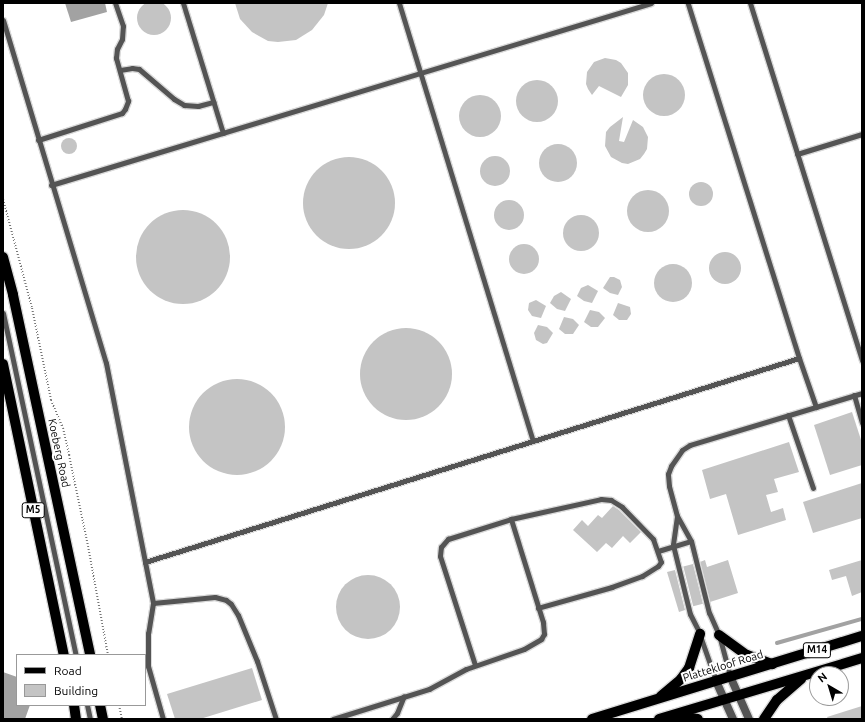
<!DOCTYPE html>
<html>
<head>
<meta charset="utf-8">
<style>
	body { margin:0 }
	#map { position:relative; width:865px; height:722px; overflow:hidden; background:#fff; font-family:Ubuntu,sans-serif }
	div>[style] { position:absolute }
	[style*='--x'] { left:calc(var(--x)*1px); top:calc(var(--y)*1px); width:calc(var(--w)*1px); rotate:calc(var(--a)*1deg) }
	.water>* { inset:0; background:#a2a2a2 }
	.stream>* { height:3.5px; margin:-1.75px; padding:0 1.75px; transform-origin:1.75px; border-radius:1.75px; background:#a2a2a2 }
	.building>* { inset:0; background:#c4c4c4; transform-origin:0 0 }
	.round { border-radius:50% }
	.path>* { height:2px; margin-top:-1px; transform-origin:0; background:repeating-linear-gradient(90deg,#767676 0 1px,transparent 0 3px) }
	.roads { filter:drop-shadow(1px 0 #dbdbdb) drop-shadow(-1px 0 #dbdbdb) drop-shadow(0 1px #dbdbdb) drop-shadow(0 -1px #dbdbdb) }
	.service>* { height:5px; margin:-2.5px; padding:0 2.5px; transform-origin:2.5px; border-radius:2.5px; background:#545454 }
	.minor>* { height:8px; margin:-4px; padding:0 4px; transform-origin:4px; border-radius:4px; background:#545454 }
	.primary>* { height:10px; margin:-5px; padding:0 5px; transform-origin:5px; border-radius:5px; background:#000 }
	span { translate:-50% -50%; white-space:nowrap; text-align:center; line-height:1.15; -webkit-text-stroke:4px #fff; paint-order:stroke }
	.shield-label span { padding:1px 3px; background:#fff; border:1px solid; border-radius:3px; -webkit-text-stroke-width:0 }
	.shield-label { font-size:10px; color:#000; font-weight:700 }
	.street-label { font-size:11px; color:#000 }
	.frame { position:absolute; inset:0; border:4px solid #000; pointer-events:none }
	.legend { position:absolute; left:16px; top:654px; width:130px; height:52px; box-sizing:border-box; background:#fff; border:1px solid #999; margin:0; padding:5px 7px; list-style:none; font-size:12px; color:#000 }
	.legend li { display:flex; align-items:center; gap:8px; height:20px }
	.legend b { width:20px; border:1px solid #999 }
	.north { position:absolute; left:809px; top:666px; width:40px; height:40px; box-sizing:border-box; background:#fff; border:1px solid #999; border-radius:50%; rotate:322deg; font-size:11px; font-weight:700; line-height:16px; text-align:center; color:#000 }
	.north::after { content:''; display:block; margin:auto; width:14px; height:18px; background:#000; clip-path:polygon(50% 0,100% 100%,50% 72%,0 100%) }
</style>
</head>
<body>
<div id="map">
	<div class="water">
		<i style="clip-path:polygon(65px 3px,105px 3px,107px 12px,71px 22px)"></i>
		<i style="clip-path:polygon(3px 672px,17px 677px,17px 705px,30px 705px,25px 719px,3px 719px)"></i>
	</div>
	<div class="stream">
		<i style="--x:777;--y:643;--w:88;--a:-15.8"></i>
	</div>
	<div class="building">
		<i class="round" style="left:137px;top:1px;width:34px;height:34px"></i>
		<i style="clip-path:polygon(235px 3px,328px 3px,324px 15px,312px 30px,296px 40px,278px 42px,268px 41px,252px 32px,240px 19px)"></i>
		<i style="clip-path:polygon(605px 58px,616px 60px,621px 63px,628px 73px,628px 85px,621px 97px,599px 86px,592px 95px,588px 89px,586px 84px,587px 72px,594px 62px)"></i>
		<i class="round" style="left:643px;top:74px;width:42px;height:42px"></i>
		<i class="round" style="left:516px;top:80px;width:42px;height:42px"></i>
		<i class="round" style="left:459px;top:95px;width:42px;height:42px"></i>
		<i style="clip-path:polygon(623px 117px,619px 141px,624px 142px,633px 120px,643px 127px,648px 137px,647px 149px,644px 154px,640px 159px,628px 164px,622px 163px,611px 157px,605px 146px,606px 132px,610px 127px)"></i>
		<i class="round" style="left:61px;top:138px;width:16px;height:16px"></i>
		<i class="round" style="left:539px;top:144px;width:38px;height:38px"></i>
		<i class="round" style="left:480px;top:156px;width:30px;height:30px"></i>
		<i class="round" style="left:303px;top:157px;width:92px;height:92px"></i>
		<i class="round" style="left:689px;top:182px;width:24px;height:24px"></i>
		<i class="round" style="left:627px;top:190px;width:42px;height:42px"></i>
		<i class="round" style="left:494px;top:200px;width:30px;height:30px"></i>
		<i class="round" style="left:136px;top:210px;width:94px;height:94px"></i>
		<i class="round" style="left:563px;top:215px;width:36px;height:36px"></i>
		<i class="round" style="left:509px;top:244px;width:30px;height:30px"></i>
		<i class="round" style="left:709px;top:252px;width:32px;height:32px"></i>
		<i class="round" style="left:654px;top:264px;width:38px;height:38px"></i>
		<i style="clip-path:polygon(610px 277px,614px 277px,620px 280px,622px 287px,618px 295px,610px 293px,603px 288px)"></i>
		<i style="clip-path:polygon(588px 285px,598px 291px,592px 303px,584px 301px,577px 296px,581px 288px)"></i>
		<i style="clip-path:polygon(561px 292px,571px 299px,565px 311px,557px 309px,550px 303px,554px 296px)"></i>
		<i style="clip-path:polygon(536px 300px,546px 306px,541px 318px,532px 316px,528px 310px,529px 303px)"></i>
		<i style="clip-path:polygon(618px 303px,630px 307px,631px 314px,627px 320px,619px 320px,613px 315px)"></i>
		<i style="clip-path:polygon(590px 310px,599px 312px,605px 318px,598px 327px,591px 327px,584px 322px)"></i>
		<i style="clip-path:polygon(564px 317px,573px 319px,579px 325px,573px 334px,565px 334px,559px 329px)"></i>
		<i style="clip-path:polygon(538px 325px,547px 327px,553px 333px,547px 343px,543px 344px,536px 340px,534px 333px)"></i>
		<i class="round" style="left:360px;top:328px;width:92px;height:92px"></i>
		<i class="round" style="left:189px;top:379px;width:96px;height:96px"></i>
		<i style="clip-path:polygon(852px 412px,862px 443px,862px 465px,830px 475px,814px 425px)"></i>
		<i style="clip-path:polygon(789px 442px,799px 472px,774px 479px,778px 492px,766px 495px,771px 512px,783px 508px,786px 520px,738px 535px,726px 494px,710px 499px,702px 470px)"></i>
		<i style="clip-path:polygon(862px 483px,862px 518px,813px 533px,803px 502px)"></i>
		<i style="clip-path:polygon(613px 506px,619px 510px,641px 532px,630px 543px,623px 536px,612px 548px,606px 543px,597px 552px,573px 530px,582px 520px,588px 526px,598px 515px,602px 518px)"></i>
		<i style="clip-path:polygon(705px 560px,707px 567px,728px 560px,738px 593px,710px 602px,700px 562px)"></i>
		<i style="clip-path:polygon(862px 560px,862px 592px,852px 596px,846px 576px,832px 580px,829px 570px)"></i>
		<i style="left:693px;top:564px;width:41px;height:10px;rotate:76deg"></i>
		<i style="clip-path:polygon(675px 570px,685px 610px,679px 612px,667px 572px)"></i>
		<i class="round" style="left:336px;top:575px;width:64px;height:64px"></i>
		<i style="clip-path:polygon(252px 668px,262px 700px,200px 719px,175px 719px,167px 694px)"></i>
		<i style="clip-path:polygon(862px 706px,862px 719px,828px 719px,827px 717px)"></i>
	</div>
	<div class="path">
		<i style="--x:3;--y:199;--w:113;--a:75.1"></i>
		<i style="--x:32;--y:308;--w:94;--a:78.3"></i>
		<i style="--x:51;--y:400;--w:30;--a:67"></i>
		<i style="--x:63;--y:428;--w:28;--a:77"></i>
		<i style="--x:69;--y:455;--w:93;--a:78.2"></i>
		<i style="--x:88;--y:546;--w:111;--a:79.6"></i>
		<i style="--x:119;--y:705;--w:14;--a:78"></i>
	</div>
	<div class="roads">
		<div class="service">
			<i style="--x:183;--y:3;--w:136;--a:72.9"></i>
			<i style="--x:399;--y:3;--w:458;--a:73"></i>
			<i style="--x:750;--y:3;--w:375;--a:72.6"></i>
			<i style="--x:3;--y:20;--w:358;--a:73.3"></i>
			<i style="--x:106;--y:363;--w:245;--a:78.9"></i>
			<i style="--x:153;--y:603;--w:30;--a:99"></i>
			<i style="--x:148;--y:633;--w:33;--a:90"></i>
			<i style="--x:148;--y:666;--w:55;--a:74.2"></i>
			<i style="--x:120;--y:70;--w:12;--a:-9"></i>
			<i style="--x:132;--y:68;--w:7;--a:8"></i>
			<i style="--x:139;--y:69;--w:46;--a:40.6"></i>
			<i style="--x:174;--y:99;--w:12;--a:31"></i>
			<i style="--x:184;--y:105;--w:14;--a:4"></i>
			<i style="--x:198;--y:106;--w:16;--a:-15"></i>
			<i style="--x:38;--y:140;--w:88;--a:-17.8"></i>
			<i style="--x:122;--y:113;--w:5;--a:-53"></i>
			<i style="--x:125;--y:109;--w:9;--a:-69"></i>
			<i style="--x:128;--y:101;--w:45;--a:-105.6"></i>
			<i style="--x:116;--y:58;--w:9;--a:-84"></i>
			<i style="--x:117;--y:49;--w:11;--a:-63"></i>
			<i style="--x:122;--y:39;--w:13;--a:-86"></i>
			<i style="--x:123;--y:26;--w:24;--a:-109"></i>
			<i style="--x:797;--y:154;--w:68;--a:-17.1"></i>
			<i style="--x:51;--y:185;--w:627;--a:-16.87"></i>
			<i style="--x:3;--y:313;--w:350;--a:78"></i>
			<i style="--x:799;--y:358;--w:52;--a:70.9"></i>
			<i style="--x:854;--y:395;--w:29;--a:74"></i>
			<i style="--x:788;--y:415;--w:77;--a:71.1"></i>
			<i style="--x:677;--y:516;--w:29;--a:98"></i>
			<i style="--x:673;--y:545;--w:71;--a:76.2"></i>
			<i style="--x:690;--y:614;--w:18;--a:63"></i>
			<i style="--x:698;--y:630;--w:54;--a:70.6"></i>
			<i style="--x:658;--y:551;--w:34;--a:-17"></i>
			<i style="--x:145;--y:562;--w:685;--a:-17.32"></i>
			<i style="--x:799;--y:358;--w:372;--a:-107.4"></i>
			<i style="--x:153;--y:603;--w:62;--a:-5.5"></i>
			<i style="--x:215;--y:597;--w:11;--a:15"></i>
			<i style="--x:226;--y:600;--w:6;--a:39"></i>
			<i style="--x:231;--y:604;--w:13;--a:58"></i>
			<i style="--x:238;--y:615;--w:50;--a:67.6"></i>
			<i style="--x:257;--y:661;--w:61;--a:71.9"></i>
			<i style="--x:475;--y:665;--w:114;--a:-107.8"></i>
			<i style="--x:440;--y:556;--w:9;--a:-84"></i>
			<i style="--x:441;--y:547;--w:11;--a:-49"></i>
			<i style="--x:448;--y:539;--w:66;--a:-17.6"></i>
			<i style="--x:511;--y:519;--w:92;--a:-12.5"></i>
			<i style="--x:601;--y:499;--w:10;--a:6"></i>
			<i style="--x:611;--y:500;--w:13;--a:32"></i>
			<i style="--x:622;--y:507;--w:45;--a:45.9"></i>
			<i style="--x:653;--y:539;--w:24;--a:71"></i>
			<i style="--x:661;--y:562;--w:5;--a:127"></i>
			<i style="--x:658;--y:566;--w:19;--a:148"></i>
			<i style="--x:642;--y:576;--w:32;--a:160"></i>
			<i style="--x:612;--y:587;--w:77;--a:164.2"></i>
			<i style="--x:730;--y:676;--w:42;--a:-105"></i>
			<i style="--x:719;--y:635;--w:24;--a:-114"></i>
			<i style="--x:709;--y:613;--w:74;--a:-104"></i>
			<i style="--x:691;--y:541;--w:29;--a:-119"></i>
			<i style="--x:677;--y:516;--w:31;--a:-105"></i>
			<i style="--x:669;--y:486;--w:12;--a:-95"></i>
			<i style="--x:668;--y:474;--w:9;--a:-69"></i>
			<i style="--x:671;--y:466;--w:19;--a:-55"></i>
			<i style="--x:682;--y:450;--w:9;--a:-32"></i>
			<i style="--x:690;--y:445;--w:180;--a:-16.8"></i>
			<i style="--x:87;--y:705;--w:14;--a:78"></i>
			<i style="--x:333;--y:719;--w:101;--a:-17.4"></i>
			<i style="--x:429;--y:689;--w:42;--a:-28.4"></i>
			<i style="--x:466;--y:669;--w:61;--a:-19"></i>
			<i style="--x:524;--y:649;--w:20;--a:-30"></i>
			<i style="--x:541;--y:639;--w:6;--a:-59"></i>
			<i style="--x:544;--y:634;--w:12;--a:-95"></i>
			<i style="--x:543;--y:622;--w:108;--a:-107.3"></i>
			<i style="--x:392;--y:719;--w:8;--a:-50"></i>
			<i style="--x:397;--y:713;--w:18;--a:-68"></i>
		</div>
		<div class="minor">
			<i style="--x:730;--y:676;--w:47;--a:66.2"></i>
			<i style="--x:716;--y:681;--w:42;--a:65.9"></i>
		</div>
		<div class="primary">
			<i style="--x:3;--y:257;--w:39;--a:75"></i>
			<i style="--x:13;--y:295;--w:368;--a:77.9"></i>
			<i style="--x:3;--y:364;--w:297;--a:78.2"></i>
			<i style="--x:719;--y:635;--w:34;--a:36"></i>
			<i style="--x:747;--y:655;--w:27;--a:20"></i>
			<i style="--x:661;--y:696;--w:26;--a:-40"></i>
			<i style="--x:681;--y:679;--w:14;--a:-54"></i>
			<i style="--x:689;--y:668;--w:36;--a:-72"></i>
			<i style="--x:74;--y:705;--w:14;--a:82"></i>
			<i style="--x:100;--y:705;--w:14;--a:78"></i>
			<i style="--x:676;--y:716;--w:22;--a:8"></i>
			<i style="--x:592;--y:719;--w:282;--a:-17.1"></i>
			<i style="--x:659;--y:719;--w:212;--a:-16.7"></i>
			<i style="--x:764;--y:719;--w:23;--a:-56"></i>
			<i style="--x:777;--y:700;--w:32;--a:-41"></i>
		</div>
	</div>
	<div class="shield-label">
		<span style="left:33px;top:510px">M5</span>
		<span style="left:817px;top:650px">M14</span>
	</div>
	<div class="street-label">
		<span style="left:59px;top:453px;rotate:78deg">Koeberg Road</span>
		<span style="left:723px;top:666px;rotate:-17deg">Plattekloof Road</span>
	</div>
	<div class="frame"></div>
	<ul class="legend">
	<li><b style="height:5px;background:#000"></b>Road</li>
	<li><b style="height:11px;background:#c4c4c4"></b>Building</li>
	</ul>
	<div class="north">N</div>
</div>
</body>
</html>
